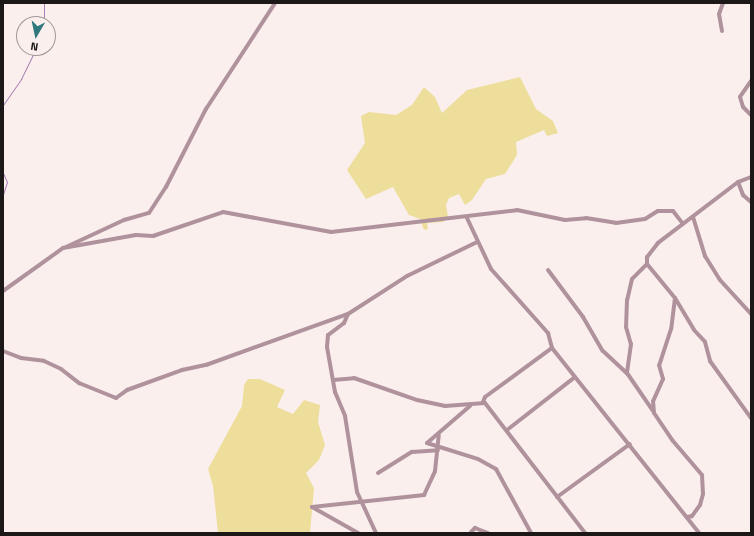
<!DOCTYPE html>
<html>
<head>
<meta charset="utf-8">
<style>
	body { margin:0 }
	#map { position:relative; width:754px; height:536px; overflow:hidden; background:#faefed; font-family:"Titillium Web",sans-serif }
	div>[style] { position:absolute }
	[style*='--x'] { left:calc(var(--x)*1px); top:calc(var(--y)*1px); width:calc(var(--w)*1px); rotate:calc(var(--a)*1deg) }
	.green>* { inset:0; background:#eede9b }
	.stream>* { height:1px; margin:-0.5px; padding:0 0.5px; transform-origin:0.5px; border-radius:0.5px; background:#a981b6 }
	.street>* { height:4px; margin:-2px; padding:0 2px; transform-origin:2px; border-radius:2px; background:#b0929d }
	span { translate:-50% -50%; white-space:nowrap; text-align:center; line-height:1.15; -webkit-text-stroke:3.5px #faefed; paint-order:stroke }
	.frame { position:absolute; inset:0; border:4px solid #1c1817; pointer-events:none }
	.north { position:absolute; left:16px; top:16px; width:40px; height:40px; box-sizing:border-box; background:#faefed; border:1px solid #a19997; border-radius:50%; rotate:189deg; font-size:11px; font-weight:700; line-height:16px; text-align:center; color:#1c1817 }
	.north::after { content:''; display:block; margin:auto; width:14px; height:18px; background:#2f787b; clip-path:polygon(50% 0,100% 100%,50% 72%,0 100%) }
</style>
</head>
<body>
<div id="map">
	<div class="green">
		<i style="clip-path:polygon(520px 77px,536px 109px,553px 121px,558px 133px,547px 136px,544px 130px,516px 142px,517px 155px,505px 174px,486px 179px,472px 200px,465px 205px,459px 194px,449px 198px,446px 205px,448px 217px,443px 222px,427px 223px,428px 229px,424px 230px,420px 219px,409px 215px,393px 187px,366px 199px,347px 170px,365px 143px,361px 116px,369px 112px,396px 115px,412px 105px,424px 87px,435px 97px,442px 113px,467px 90px)"></i>
		<i style="clip-path:polygon(248px 379px,260px 379px,285px 390px,277px 407px,293px 414px,304px 400px,320px 405px,318px 422px,325px 445px,319px 460px,306px 473px,314px 488px,310px 533px,218px 533px,213px 486px,208px 469px,242px 406px,244px 385px)"></i>
	</div>
	<div class="stream">
		<i style="--x:44;--y:24;--w:21;--a:-90"></i>
		<i style="--x:3;--y:105;--w:32;--a:-55"></i>
		<i style="--x:21;--y:79;--w:34;--a:-64"></i>
		<i style="--x:3;--y:173;--w:10;--a:66"></i>
		<i style="--x:7;--y:182;--w:13;--a:108"></i>
	</div>
	<div class="street">
		<i style="--x:722;--y:31;--w:17;--a:-100"></i>
		<i style="--x:719;--y:14;--w:12;--a:-70"></i>
		<i style="--x:751;--y:81;--w:19;--a:125"></i>
		<i style="--x:740;--y:97;--w:10;--a:73"></i>
		<i style="--x:743;--y:107;--w:11;--a:45"></i>
		<i style="--x:751;--y:177;--w:14;--a:159"></i>
		<i style="--x:738;--y:182;--w:101;--a:142.7"></i>
		<i style="--x:658;--y:243;--w:18;--a:128"></i>
		<i style="--x:647;--y:257;--w:7;--a:90"></i>
		<i style="--x:647;--y:264;--w:44;--a:50.5"></i>
		<i style="--x:675;--y:298;--w:37;--a:59"></i>
		<i style="--x:694;--y:330;--w:16;--a:47"></i>
		<i style="--x:705;--y:342;--w:20;--a:75"></i>
		<i style="--x:710;--y:361;--w:70;--a:54.3"></i>
		<i style="--x:738;--y:182;--w:14;--a:69"></i>
		<i style="--x:743;--y:195;--w:11;--a:41"></i>
		<i style="--x:693;--y:217;--w:41;--a:72.9"></i>
		<i style="--x:705;--y:256;--w:28;--a:58"></i>
		<i style="--x:720;--y:280;--w:46;--a:47.6"></i>
		<i style="--x:467;--y:218;--w:56;--a:64.8"></i>
		<i style="--x:491;--y:269;--w:86;--a:48.3"></i>
		<i style="--x:548;--y:333;--w:16;--a:75"></i>
		<i style="--x:552;--y:348;--w:236;--a:51.5"></i>
		<i style="--x:66;--y:247;--w:64;--a:-25"></i>
		<i style="--x:124;--y:220;--w:26;--a:-16"></i>
		<i style="--x:149;--y:213;--w:31;--a:-57"></i>
		<i style="--x:166;--y:187;--w:88;--a:-62.9"></i>
		<i style="--x:206;--y:109;--w:126;--a:-56.9"></i>
		<i style="--x:647;--y:264;--w:21;--a:135"></i>
		<i style="--x:632;--y:279;--w:22;--a:103"></i>
		<i style="--x:627;--y:300;--w:27;--a:92"></i>
		<i style="--x:626;--y:327;--w:18;--a:74"></i>
		<i style="--x:631;--y:344;--w:29;--a:98"></i>
		<i style="--x:627;--y:373;--w:46;--a:55.6"></i>
		<i style="--x:548;--y:270;--w:59;--a:53.3"></i>
		<i style="--x:583;--y:317;--w:39;--a:60"></i>
		<i style="--x:603;--y:351;--w:33;--a:43"></i>
		<i style="--x:3;--y:291;--w:74;--a:-35.6"></i>
		<i style="--x:63;--y:248;--w:74;--a:-10.1"></i>
		<i style="--x:136;--y:235;--w:17;--a:3"></i>
		<i style="--x:153;--y:236;--w:74;--a:-18.9"></i>
		<i style="--x:223;--y:212;--w:110;--a:10.5"></i>
		<i style="--x:331;--y:232;--w:187;--a:-6.7"></i>
		<i style="--x:517;--y:210;--w:49;--a:11.8"></i>
		<i style="--x:565;--y:220;--w:21;--a:-5"></i>
		<i style="--x:586;--y:218;--w:30;--a:9"></i>
		<i style="--x:616;--y:223;--w:29;--a:-8"></i>
		<i style="--x:645;--y:219;--w:15;--a:-32"></i>
		<i style="--x:658;--y:211;--w:15;--a:0"></i>
		<i style="--x:673;--y:211;--w:16;--a:52"></i>
		<i style="--x:675;--y:298;--w:31;--a:97"></i>
		<i style="--x:671;--y:329;--w:38;--a:108"></i>
		<i style="--x:659;--y:365;--w:15;--a:74"></i>
		<i style="--x:663;--y:379;--w:24;--a:114"></i>
		<i style="--x:653;--y:401;--w:12;--a:85"></i>
		<i style="--x:654;--y:413;--w:34;--a:56"></i>
		<i style="--x:673;--y:441;--w:45;--a:49.5"></i>
		<i style="--x:702;--y:475;--w:19;--a:87"></i>
		<i style="--x:703;--y:494;--w:11;--a:105"></i>
		<i style="--x:700;--y:505;--w:14;--a:126"></i>
		<i style="--x:692;--y:516;--w:5;--a:169"></i>
		<i style="--x:348;--y:314;--w:10;--a:114"></i>
		<i style="--x:344;--y:323;--w:20;--a:143"></i>
		<i style="--x:328;--y:335;--w:12;--a:95"></i>
		<i style="--x:327;--y:347;--w:46;--a:79.9"></i>
		<i style="--x:335;--y:392;--w:26;--a:67"></i>
		<i style="--x:345;--y:416;--w:77;--a:81"></i>
		<i style="--x:357;--y:492;--w:45;--a:65.1"></i>
		<i style="--x:3;--y:351;--w:19;--a:21"></i>
		<i style="--x:21;--y:358;--w:23;--a:7"></i>
		<i style="--x:44;--y:361;--w:19;--a:25"></i>
		<i style="--x:61;--y:369;--w:23;--a:38"></i>
		<i style="--x:79;--y:383;--w:40;--a:22"></i>
		<i style="--x:116;--y:398;--w:14;--a:-36"></i>
		<i style="--x:127;--y:390;--w:59;--a:-20"></i>
		<i style="--x:182;--y:370;--w:25;--a:-12"></i>
		<i style="--x:206;--y:365;--w:151;--a:-19.8"></i>
		<i style="--x:348;--y:314;--w:70;--a:-32.8"></i>
		<i style="--x:407;--y:276;--w:78;--a:-25.9"></i>
		<i style="--x:333;--y:380;--w:21;--a:-5"></i>
		<i style="--x:354;--y:378;--w:67;--a:19.2"></i>
		<i style="--x:417;--y:400;--w:29;--a:12"></i>
		<i style="--x:445;--y:406;--w:40;--a:-4.3"></i>
		<i style="--x:485;--y:403;--w:164;--a:52.4"></i>
		<i style="--x:483;--y:402;--w:5;--a:-68"></i>
		<i style="--x:485;--y:397;--w:83;--a:-36.2"></i>
		<i style="--x:507;--y:430;--w:86;--a:-37.9"></i>
		<i style="--x:427;--y:443;--w:53;--a:17.4"></i>
		<i style="--x:478;--y:459;--w:21;--a:29"></i>
		<i style="--x:496;--y:469;--w:73;--a:61.3"></i>
		<i style="--x:427;--y:443;--w:57;--a:-40.7"></i>
		<i style="--x:378;--y:473;--w:40;--a:-32"></i>
		<i style="--x:412;--y:452;--w:26;--a:-4"></i>
		<i style="--x:557;--y:497;--w:90;--a:-36"></i>
		<i style="--x:312;--y:507;--w:113;--a:-6.1"></i>
		<i style="--x:424;--y:495;--w:26;--a:-65"></i>
		<i style="--x:435;--y:471;--w:36;--a:-84"></i>
		<i style="--x:312;--y:507;--w:53;--a:29.5"></i>
		<i style="--x:471;--y:532;--w:6;--a:-45"></i>
		<i style="--x:475;--y:528;--w:14;--a:21"></i>
	</div>
	<div class="frame"></div>
	<div class="north">N</div>
</div>
</body>
</html>
